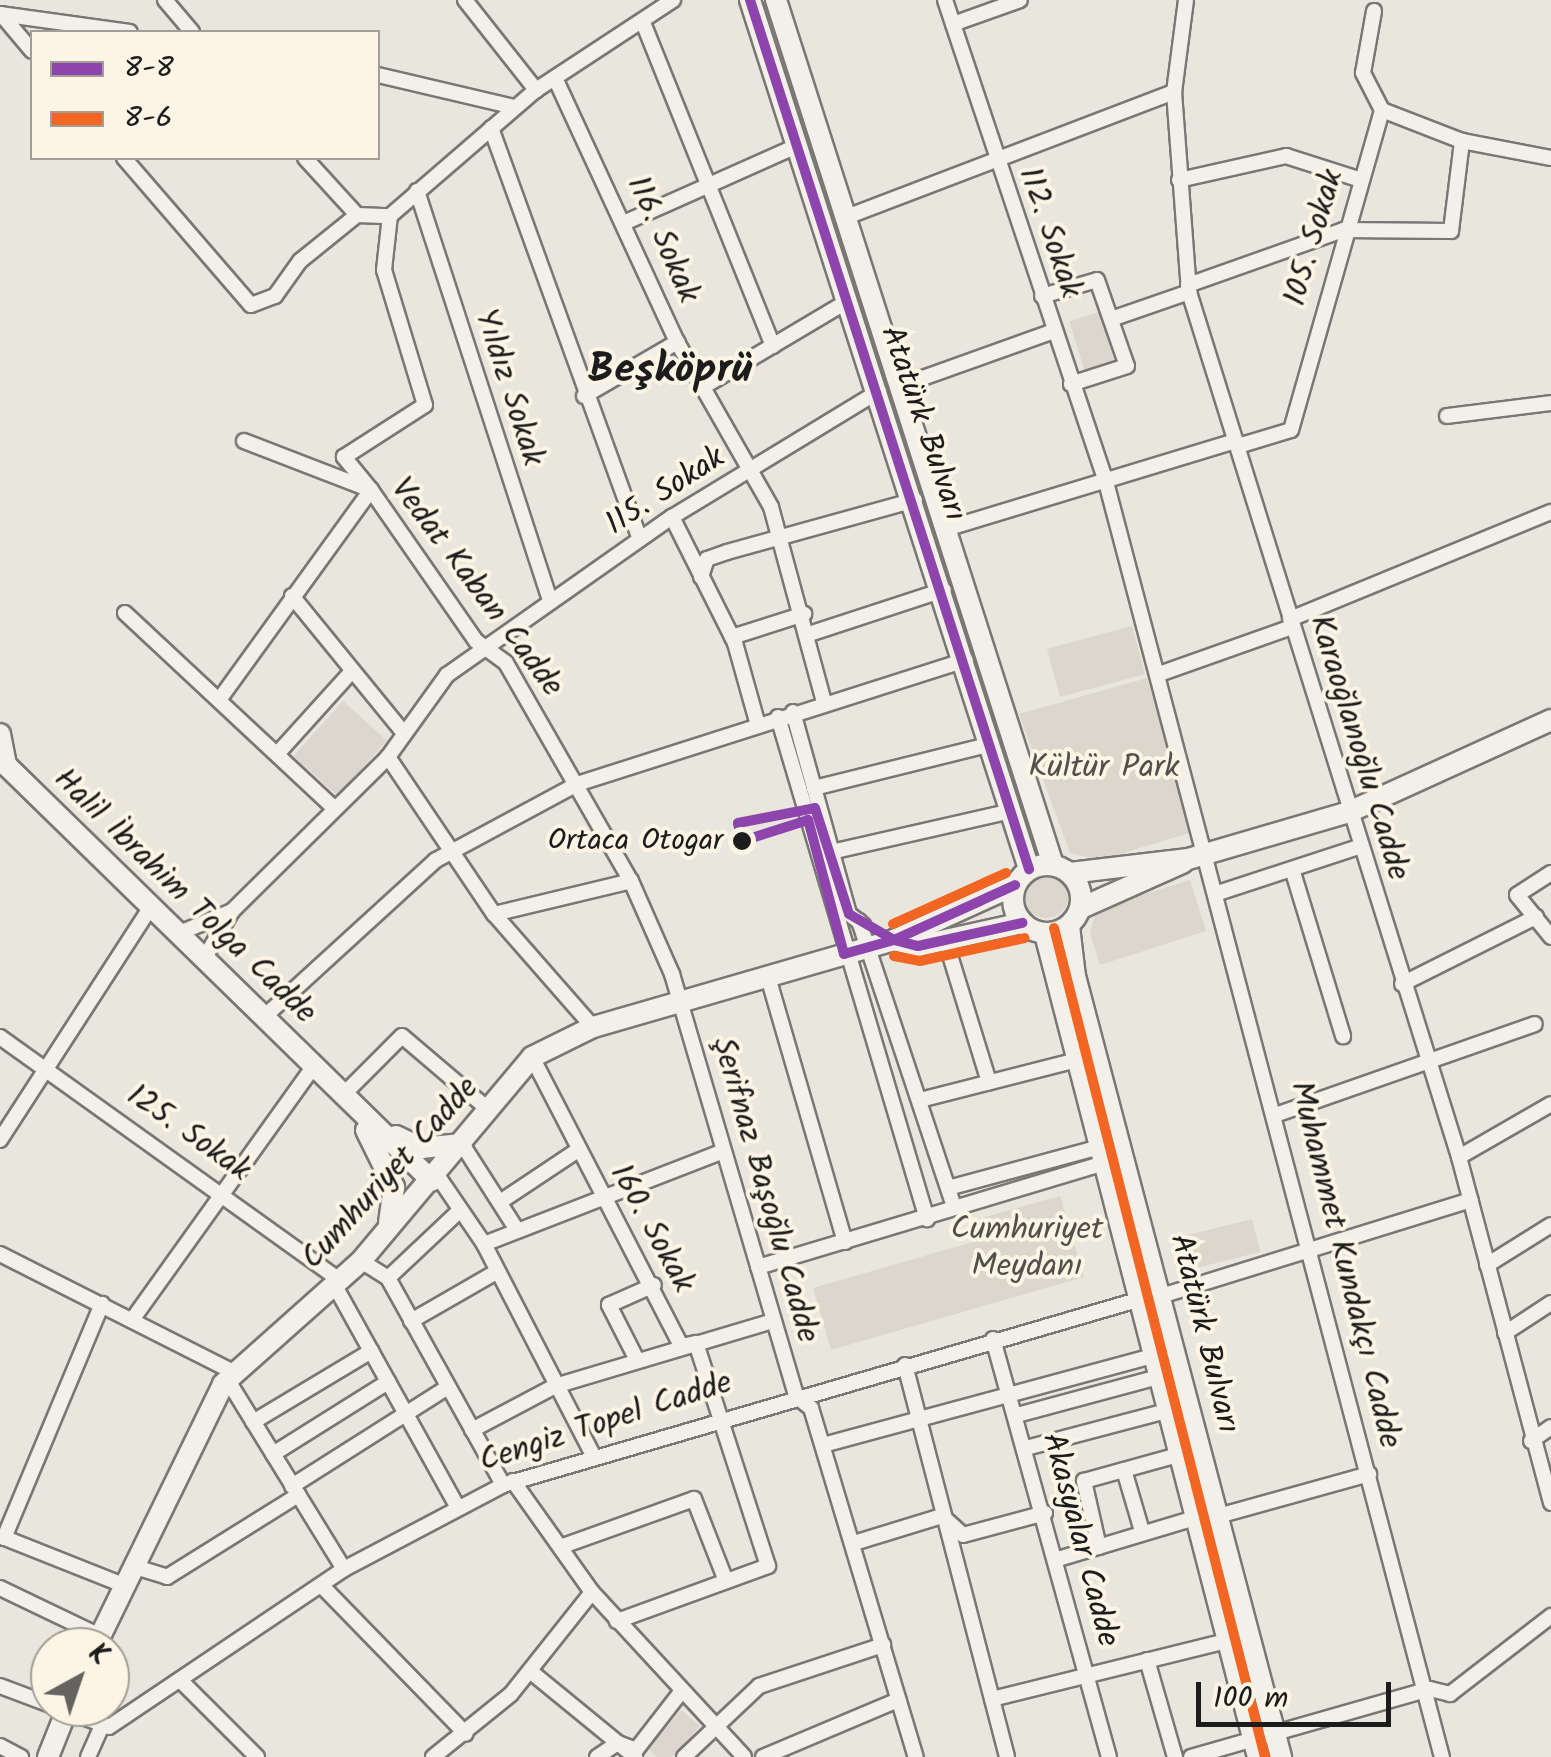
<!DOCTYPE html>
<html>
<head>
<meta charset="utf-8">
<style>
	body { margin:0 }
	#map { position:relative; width:1551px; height:1757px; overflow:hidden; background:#e9e6de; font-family:Kalam,sans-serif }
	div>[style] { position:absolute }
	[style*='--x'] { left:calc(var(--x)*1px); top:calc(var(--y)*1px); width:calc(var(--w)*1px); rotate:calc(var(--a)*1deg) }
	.green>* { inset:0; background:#dbd7cc; transform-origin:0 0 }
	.round { border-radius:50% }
	.roads { filter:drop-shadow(2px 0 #787773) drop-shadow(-2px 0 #787773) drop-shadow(0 2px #787773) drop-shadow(0 -2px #787773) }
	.street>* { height:14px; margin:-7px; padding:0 7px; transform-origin:7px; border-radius:7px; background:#f3f0ea }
	.secondary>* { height:20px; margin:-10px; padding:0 10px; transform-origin:10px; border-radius:10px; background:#f3f0ea }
	.secondary>.ring { margin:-10px; padding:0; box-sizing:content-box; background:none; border:20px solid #f3f0ea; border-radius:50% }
	.bus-1>* { height:10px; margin:-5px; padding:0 5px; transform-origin:5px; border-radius:5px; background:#8e44ad }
	.bus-2>* { height:10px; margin:-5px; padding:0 5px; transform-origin:5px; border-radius:5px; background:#f26522 }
	.dots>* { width:28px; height:28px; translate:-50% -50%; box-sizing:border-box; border:5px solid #fcf5e5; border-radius:50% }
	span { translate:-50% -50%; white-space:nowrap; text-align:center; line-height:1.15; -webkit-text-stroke:8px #fcf5e5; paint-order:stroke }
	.bus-label { font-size:30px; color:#1c1c1c }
	.right { translate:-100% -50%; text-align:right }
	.street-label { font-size:32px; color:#1c1c1c }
	.park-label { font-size:32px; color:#52504c }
	.district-label { font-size:42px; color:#1c1c1c; font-weight:700 }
	.legend { position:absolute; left:30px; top:30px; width:350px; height:130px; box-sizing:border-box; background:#fcf5e5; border:2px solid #a29e95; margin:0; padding:12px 18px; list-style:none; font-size:30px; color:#1c1c1c }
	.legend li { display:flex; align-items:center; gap:20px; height:50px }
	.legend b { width:50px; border:2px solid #a29e95 }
	.north { position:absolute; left:30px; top:1627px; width:100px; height:100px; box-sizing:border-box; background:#fcf5e5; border:2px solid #a29e95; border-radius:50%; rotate:40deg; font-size:28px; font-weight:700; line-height:40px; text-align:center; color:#1c1c1c }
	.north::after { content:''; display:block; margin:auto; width:35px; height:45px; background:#646360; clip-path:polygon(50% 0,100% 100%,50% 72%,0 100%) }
	.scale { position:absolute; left:1196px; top:1682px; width:195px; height:45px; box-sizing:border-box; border:5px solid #1c1c1c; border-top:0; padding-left:12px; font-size:30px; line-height:35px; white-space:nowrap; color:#1c1c1c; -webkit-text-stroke:8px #fcf5e5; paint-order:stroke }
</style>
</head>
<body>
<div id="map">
	<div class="green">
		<i style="left:1099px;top:312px;width:53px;height:31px;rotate:73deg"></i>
		<i style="left:1132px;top:626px;width:50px;height:88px;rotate:75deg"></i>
		<i style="clip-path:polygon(1147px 678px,1192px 832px,1101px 860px,1070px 853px,1019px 714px)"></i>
		<i style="left:343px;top:701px;width:59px;height:74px;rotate:42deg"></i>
		<i class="round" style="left:1023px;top:872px;width:46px;height:46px"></i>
		<i style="clip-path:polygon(1190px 880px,1206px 931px,1100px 965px,1090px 933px,1097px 909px)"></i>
		<i style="clip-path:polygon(1060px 1196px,1084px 1277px,831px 1350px,813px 1288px,976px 1241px,971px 1221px)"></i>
		<i style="left:1252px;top:1219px;width:34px;height:70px;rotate:76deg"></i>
		<i style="clip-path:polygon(681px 1710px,700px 1726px,673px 1757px,657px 1757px,648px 1749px)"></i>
	</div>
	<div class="roads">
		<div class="street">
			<i style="--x:165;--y:0;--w:42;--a:49.8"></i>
			<i style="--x:465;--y:0;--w:115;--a:51.7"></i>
			<i style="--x:945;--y:0;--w:508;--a:71.53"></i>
			<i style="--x:1106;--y:482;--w:1319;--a:75.24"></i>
			<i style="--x:1186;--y:0;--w:93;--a:97.4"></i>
			<i style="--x:1174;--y:92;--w:201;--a:85.7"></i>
			<i style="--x:1189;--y:292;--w:906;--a:72.66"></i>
			<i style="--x:1459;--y:1157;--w:358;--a:75.1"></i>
			<i style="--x:0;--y:14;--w:131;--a:7.9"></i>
			<i style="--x:1;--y:14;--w:48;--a:50"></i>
			<i style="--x:953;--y:24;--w:71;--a:-19.7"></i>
			<i style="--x:644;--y:25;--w:346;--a:68.1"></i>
			<i style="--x:378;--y:75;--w:140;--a:13.2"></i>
			<i style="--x:555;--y:78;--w:291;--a:65.2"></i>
			<i style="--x:677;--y:342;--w:190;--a:60.3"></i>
			<i style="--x:771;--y:507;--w:202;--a:74.8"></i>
			<i style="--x:1382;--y:110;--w:86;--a:21.2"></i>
			<i style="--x:1462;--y:141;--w:91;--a:10.8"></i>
			<i style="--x:491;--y:128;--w:437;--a:70.1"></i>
			<i style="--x:124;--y:158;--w:194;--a:49.2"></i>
			<i style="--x:251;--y:305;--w:26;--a:-21"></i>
			<i style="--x:275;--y:296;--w:43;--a:-54.5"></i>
			<i style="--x:300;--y:261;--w:73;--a:-38.9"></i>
			<i style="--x:305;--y:158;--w:77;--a:47.6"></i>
			<i style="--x:1179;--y:180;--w:110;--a:-12.6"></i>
			<i style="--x:1286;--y:156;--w:79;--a:17.7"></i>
			<i style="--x:417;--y:191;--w:431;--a:72"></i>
			<i style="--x:357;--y:215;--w:33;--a:2"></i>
			<i style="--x:390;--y:216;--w:193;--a:-40.8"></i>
			<i style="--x:536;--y:90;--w:164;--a:-33.3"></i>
			<i style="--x:849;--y:216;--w:348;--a:-20.9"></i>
			<i style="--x:626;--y:222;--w:187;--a:-24"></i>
			<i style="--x:1188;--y:285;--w:164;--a:-19.5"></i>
			<i style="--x:1343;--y:230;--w:108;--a:0.5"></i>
			<i style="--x:1451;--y:231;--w:91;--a:-83"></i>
			<i style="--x:1042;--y:296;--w:57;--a:-16.2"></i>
			<i style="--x:1097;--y:280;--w:91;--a:70.8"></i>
			<i style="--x:1127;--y:366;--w:59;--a:162.2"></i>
			<i style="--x:1111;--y:319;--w:83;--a:-19.1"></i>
			<i style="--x:903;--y:385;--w:160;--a:-19.7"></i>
			<i style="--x:703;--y:387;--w:169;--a:-30.7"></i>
			<i style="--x:584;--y:396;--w:108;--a:-30.1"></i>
			<i style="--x:1447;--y:416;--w:105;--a:-7.1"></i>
			<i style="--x:244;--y:441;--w:136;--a:21.1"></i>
			<i style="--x:371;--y:490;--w:184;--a:55.2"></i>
			<i style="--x:476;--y:641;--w:37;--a:36"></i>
			<i style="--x:506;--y:663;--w:251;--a:60.2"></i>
			<i style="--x:631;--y:881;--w:102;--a:66.2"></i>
			<i style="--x:672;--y:974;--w:440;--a:73.6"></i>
			<i style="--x:796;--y:1396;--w:19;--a:39"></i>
			<i style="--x:811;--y:1408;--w:364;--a:73.3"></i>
			<i style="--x:1238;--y:446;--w:55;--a:-16.8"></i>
			<i style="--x:1291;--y:430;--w:333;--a:-74.1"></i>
			<i style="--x:1382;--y:110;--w:42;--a:-117.2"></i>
			<i style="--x:1363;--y:73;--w:63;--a:-79.9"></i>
			<i style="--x:672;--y:517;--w:141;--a:63.4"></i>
			<i style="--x:735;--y:643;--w:82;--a:74.4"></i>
			<i style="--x:949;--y:528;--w:300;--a:-16.9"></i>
			<i style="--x:701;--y:577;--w:19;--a:-72"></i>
			<i style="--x:707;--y:559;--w:21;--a:-19"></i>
			<i style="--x:727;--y:552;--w:195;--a:-15.5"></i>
			<i style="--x:292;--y:596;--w:176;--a:50.8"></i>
			<i style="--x:125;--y:613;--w:283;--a:43"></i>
			<i style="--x:1290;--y:619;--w:282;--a:-22.3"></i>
			<i style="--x:806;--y:635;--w:145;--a:-18.1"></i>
			<i style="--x:732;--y:637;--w:76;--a:-17.7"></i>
			<i style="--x:1159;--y:674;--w:141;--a:-19.5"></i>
			<i style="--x:219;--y:700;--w:259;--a:-54.1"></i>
			<i style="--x:371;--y:490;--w:43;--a:-129.3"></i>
			<i style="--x:344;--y:457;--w:96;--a:-32.7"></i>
			<i style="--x:425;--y:405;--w:141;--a:-106.9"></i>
			<i style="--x:384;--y:270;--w:54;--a:-83.7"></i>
			<i style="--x:793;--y:712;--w:210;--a:74.5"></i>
			<i style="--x:849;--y:914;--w:18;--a:38"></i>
			<i style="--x:778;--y:717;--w:524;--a:73.47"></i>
			<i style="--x:278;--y:753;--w:110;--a:-47.9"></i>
			<i style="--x:388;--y:757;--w:189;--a:56"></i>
			<i style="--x:494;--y:914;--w:150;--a:48.8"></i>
			<i style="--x:814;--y:788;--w:183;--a:-13.9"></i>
			<i style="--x:831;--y:852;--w:185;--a:-12.8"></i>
			<i style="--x:1292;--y:869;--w:175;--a:73"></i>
			<i style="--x:1551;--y:873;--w:40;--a:147.1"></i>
			<i style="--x:1517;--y:895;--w:54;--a:51"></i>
			<i style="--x:1221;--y:892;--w:145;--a:-18.1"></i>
			<i style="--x:494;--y:914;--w:141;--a:-13.5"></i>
			<i style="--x:859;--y:921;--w:301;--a:71.6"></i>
			<i style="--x:177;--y:934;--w:60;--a:-22.7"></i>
			<i style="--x:232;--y:911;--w:219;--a:-44.6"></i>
			<i style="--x:388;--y:757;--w:101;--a:-54.3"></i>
			<i style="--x:447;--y:675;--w:275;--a:-35.1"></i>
			<i style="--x:672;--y:517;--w:242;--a:-31.3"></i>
			<i style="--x:945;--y:939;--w:150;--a:72.9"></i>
			<i style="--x:204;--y:959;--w:56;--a:-59.7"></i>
			<i style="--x:768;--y:977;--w:276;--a:73.8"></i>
			<i style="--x:1402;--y:984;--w:150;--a:-26.6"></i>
			<i style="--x:264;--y:1017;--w:233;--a:-42.4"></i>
			<i style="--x:436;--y:860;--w:160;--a:-28.3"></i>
			<i style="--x:577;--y:784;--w:408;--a:-17.7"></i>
			<i style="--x:0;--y:1037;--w:419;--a:35.6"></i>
			<i style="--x:532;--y:1057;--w:325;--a:62.7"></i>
			<i style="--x:681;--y:1346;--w:15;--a:-11"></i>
			<i style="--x:696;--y:1343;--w:234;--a:72.1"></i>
			<i style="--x:768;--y:1566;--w:161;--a:160"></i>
			<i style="--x:343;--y:1095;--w:83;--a:-45"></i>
			<i style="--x:402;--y:1036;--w:114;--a:40.4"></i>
			<i style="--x:920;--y:1100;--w:166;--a:-14.3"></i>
			<i style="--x:1278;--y:1114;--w:272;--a:-19.3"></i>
			<i style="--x:0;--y:1140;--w:274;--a:-57.1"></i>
			<i style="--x:462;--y:1144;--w:102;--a:57.4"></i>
			<i style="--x:1459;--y:1157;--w:106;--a:-29.9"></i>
			<i style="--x:437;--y:1175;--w:83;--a:55.7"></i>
			<i style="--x:484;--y:1244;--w:235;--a:62.7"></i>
			<i style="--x:948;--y:1188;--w:162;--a:-15.1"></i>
			<i style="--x:500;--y:1202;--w:94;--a:-33.7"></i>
			<i style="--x:484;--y:1244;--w:257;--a:-21.2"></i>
			<i style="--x:0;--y:1254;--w:262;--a:26.8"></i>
			<i style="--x:361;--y:1261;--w:32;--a:32"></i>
			<i style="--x:388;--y:1278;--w:237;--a:60.9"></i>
			<i style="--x:1487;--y:1265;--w:75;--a:-32"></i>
			<i style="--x:758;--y:1267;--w:366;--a:-16.7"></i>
			<i style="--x:388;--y:1278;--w:98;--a:-43.3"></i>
			<i style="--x:335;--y:1286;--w:252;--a:61"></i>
			<i style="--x:1164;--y:1295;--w:321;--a:-17.2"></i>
			<i style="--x:132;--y:1320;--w:312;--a:-54.4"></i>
			<i style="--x:411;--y:1321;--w:100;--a:-29.9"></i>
			<i style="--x:1505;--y:1333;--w:55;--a:-33.1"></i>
			<i style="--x:993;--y:1339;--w:434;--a:74.5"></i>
			<i style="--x:637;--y:1360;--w:62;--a:-117"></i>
			<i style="--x:609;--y:1305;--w:49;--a:-24"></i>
			<i style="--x:905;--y:1365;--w:405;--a:75.4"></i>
			<i style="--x:227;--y:1379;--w:223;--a:58.4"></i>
			<i style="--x:1017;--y:1415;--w:153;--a:-15.1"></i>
			<i style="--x:253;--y:1422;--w:138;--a:-31"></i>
			<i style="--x:472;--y:1430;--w:94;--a:-27.9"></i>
			<i style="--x:555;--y:1386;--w:227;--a:-16.6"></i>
			<i style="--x:1531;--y:1441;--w:24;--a:-35"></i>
			<i style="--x:823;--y:1445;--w:349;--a:-15.1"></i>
			<i style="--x:1026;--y:1448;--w:153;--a:-14.8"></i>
			<i style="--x:273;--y:1454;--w:136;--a:-32.1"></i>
			<i style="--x:1124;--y:1470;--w:64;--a:73.6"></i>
			<i style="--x:513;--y:1481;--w:136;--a:54.6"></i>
			<i style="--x:592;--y:1592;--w:224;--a:47.3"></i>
			<i style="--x:292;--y:1486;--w:185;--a:-32.4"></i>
			<i style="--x:1218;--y:1516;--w:157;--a:-15.5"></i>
			<i style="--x:0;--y:1536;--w:132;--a:21.7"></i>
			<i style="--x:4;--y:1538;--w:254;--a:-67.3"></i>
			<i style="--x:854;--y:1543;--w:92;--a:-17.1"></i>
			<i style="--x:942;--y:1516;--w:28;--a:42"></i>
			<i style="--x:963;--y:1535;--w:85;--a:-15"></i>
			<i style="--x:560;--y:1547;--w:142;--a:-19.7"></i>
			<i style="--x:694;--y:1499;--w:88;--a:68.7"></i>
			<i style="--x:1099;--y:1547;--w:68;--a:-102.8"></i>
			<i style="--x:1084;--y:1481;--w:105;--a:-15.5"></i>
			<i style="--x:1058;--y:1559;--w:149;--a:-16.7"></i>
			<i style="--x:132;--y:1566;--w:37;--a:17"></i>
			<i style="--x:167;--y:1577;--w:155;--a:-32"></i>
			<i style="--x:322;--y:1586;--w:206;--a:45.8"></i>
			<i style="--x:0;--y:1588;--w:111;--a:25.6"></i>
			<i style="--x:1147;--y:1660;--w:101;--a:73.9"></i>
			<i style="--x:530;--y:1671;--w:136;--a:39.3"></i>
			<i style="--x:180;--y:1680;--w:109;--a:45"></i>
			<i style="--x:0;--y:1686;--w:116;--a:20.6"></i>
			<i style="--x:109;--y:1727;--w:283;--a:-33.9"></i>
			<i style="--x:344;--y:1569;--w:180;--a:-27.8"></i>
			<i style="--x:503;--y:1485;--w:668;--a:-16.26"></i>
			<i style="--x:992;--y:1699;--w:245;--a:-13.9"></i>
			<i style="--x:0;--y:1746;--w:24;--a:28"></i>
			<i style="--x:88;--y:1757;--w:30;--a:-66"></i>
			<i style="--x:433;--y:1757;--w:100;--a:-38.9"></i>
			<i style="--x:511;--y:1694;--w:130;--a:-51.5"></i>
			<i style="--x:597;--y:1757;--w:25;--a:-34"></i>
			<i style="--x:618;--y:1743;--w:19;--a:21"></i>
			<i style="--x:636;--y:1750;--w:73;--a:-52.2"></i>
			<i style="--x:684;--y:1757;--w:103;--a:-43.4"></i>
			<i style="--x:759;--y:1686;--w:131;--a:-18.3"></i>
			<i style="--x:763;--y:1757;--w:147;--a:-22.9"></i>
			<i style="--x:1191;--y:1757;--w:248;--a:-15.9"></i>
			<i style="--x:1430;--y:1689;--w:21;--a:14"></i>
			<i style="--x:1450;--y:1694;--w:128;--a:-37.7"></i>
		</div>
		<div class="secondary">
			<i style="--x:750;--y:0;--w:913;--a:72.2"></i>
			<i style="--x:776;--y:0;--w:908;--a:72.24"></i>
			<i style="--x:0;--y:734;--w:32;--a:79"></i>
			<i style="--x:6;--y:765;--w:595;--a:44.32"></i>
			<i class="ring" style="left:1013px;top:865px;width:48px;height:48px"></i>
			<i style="--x:1070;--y:873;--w:119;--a:-6.8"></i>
			<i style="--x:1188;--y:859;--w:168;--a:-16.3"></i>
			<i style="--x:1349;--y:812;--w:222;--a:-24.5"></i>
			<i style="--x:1081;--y:908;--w:111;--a:-24"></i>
			<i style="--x:1069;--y:926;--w:50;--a:83.2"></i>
			<i style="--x:1075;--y:976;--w:808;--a:75.22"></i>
			<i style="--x:1045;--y:934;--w:850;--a:75.49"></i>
			<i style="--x:894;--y:940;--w:25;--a:14"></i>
			<i style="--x:918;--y:946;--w:107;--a:-12.5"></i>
			<i style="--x:366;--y:1130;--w:64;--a:63.8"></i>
			<i style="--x:394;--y:1187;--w:36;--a:98"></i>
			<i style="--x:396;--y:1136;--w:28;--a:26"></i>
			<i style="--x:421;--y:1148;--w:41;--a:-5.6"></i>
			<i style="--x:95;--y:1647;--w:292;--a:-64"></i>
			<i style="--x:223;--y:1384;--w:185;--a:-41.7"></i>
			<i style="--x:361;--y:1261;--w:266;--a:-50"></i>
			<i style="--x:532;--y:1057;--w:68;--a:-26.2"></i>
			<i style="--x:593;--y:1027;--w:313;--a:-16.1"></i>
			<i style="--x:894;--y:940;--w:133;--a:-24.4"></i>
			<i style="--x:48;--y:1757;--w:54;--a:-68.2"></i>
		</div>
	</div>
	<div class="bus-1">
		<i style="--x:750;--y:0;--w:913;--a:72.2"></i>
		<i style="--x:815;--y:808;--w:111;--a:72.2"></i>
		<i style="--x:849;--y:914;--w:52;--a:30"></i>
		<i style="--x:894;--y:940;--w:52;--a:164.4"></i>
		<i style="--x:844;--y:954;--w:139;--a:-105"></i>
		<i style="--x:808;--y:820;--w:69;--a:162.3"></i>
		<i style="--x:742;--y:841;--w:18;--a:-103"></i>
		<i style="--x:738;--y:823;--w:78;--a:-11"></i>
		<i style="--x:894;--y:940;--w:25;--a:14"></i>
		<i style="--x:918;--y:946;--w:107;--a:-12.5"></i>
		<i style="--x:894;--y:940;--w:133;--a:-24.4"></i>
	</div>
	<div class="bus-2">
		<i style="--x:893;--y:924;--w:124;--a:-24.3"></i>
		<i style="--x:1054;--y:928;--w:855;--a:75.72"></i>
		<i style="--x:894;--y:956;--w:26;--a:11"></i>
		<i style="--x:920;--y:961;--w:107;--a:-12.4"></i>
	</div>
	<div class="dots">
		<i style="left:742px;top:841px;background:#1c1c1c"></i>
	</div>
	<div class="bus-label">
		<span class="right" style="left:723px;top:841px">Ortaca Otogar</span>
	</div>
	<div class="street-label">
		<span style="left:1049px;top:233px;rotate:71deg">112. Sokak</span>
		<span style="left:1315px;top:238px;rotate:-74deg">105. Sokak</span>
		<span style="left:662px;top:240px;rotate:66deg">116. Sokak</span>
		<span style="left:508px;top:388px;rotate:72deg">Yıldız Sokak</span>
		<span style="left:922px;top:424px;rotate:71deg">Atatürk Bulvarı</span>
		<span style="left:666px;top:492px;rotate:-33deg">115. Sokak</span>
		<span style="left:476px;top:588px;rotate:53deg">Vedat Kaban Cadde</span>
		<span style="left:1358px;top:748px;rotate:73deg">Karaoğlanoğlu Cadde</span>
		<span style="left:184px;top:897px;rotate:44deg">Halil İbrahim Tolga Cadde</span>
		<span style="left:188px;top:1134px;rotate:35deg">125. Sokak</span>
		<span style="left:391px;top:1174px;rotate:-48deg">Cumhuriyet Cadde</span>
		<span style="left:764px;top:1190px;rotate:74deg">Şerifnaz Başoğlu Cadde</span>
		<span style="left:651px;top:1229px;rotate:61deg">160. Sokak</span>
		<span style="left:1344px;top:1265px;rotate:76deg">Muhammet Kundakçı Cadde</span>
		<span style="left:1203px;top:1334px;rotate:76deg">Atatürk Bulvarı</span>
		<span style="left:606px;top:1423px;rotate:-18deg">Cengiz Topel Cadde</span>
		<span style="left:1079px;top:1540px;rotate:75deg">Akasyalar Cadde</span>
	</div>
	<div class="park-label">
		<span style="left:1104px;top:768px">Kültür Park</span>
		<span style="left:1027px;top:1249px">Cumhuriyet<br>Meydanı</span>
	</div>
	<div class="district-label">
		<span style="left:670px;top:371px">Beşköprü</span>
	</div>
	<ul class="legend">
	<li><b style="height:12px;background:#8e44ad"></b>8-8</li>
	<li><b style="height:12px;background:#f26522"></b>8-6</li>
	</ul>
	<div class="north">K</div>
	<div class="scale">100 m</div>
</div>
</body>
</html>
